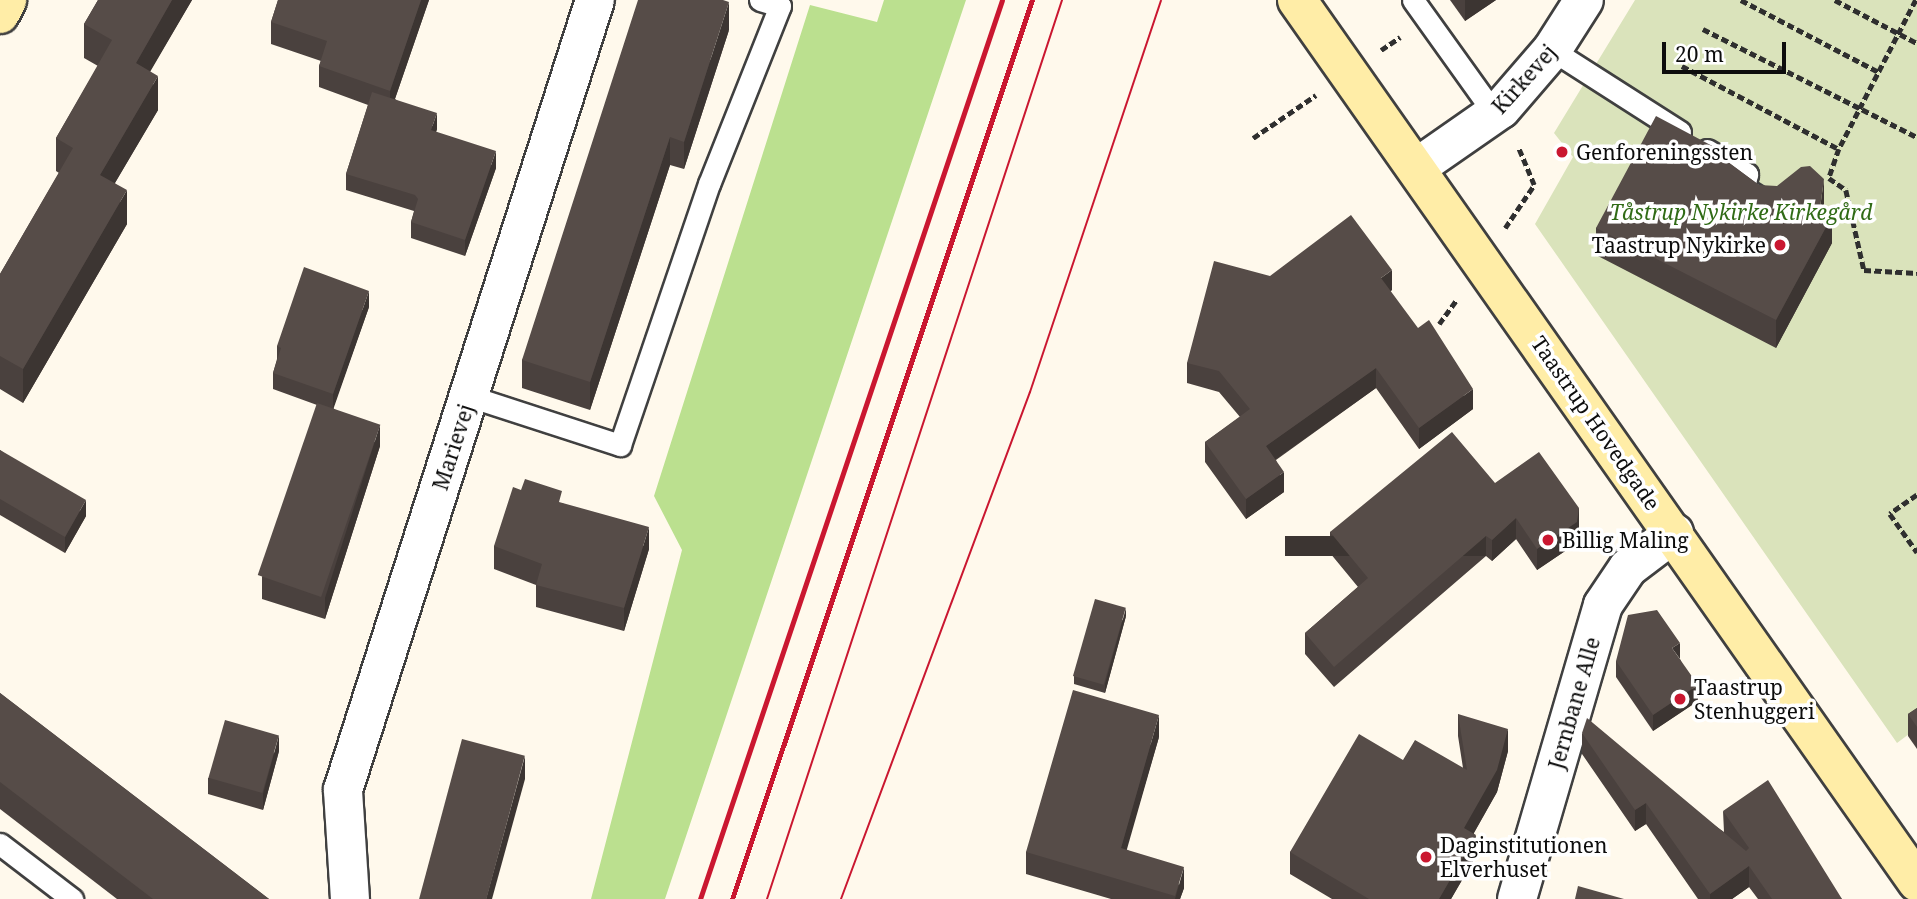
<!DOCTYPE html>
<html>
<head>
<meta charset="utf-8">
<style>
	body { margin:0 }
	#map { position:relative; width:1917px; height:899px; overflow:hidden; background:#fff9ec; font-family:"Noto Serif",serif }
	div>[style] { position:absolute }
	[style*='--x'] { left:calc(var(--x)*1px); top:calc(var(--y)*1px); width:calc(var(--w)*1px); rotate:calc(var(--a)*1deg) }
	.forest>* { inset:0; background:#bbe08f }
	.cemetery>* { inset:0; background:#dae3bb }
	.path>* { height:4.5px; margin-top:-2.25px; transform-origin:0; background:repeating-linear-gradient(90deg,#2f2f2f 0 7px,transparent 0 10.5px) }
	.roads { filter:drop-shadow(2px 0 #404040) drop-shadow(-2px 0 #404040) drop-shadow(0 2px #404040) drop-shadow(0 -2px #404040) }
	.lane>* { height:21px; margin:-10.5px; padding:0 10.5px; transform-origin:10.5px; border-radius:10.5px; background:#fff }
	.street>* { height:38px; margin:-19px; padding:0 19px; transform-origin:19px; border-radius:19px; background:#fff }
	.secondary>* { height:38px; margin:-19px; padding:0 19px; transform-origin:19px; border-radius:19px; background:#ffeda7 }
	.tram>* { height:2px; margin:-1px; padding:0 1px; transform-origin:1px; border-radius:1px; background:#ca1730 }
	.rail>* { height:5px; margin:-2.5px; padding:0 2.5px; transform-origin:2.5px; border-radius:2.5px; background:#ca1730 }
	.wall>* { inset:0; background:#4a413e }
	.shaded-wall>* { inset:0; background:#3c3532; transform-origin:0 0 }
	.building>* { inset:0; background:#564c48; transform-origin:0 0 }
	.dots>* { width:19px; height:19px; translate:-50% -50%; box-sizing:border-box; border:4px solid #fff; border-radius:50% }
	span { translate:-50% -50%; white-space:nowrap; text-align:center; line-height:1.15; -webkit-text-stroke:7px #fff; paint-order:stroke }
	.street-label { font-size:21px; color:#0d0d0d }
	.poi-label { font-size:21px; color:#0d0d0d }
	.left { translate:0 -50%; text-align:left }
	.right { translate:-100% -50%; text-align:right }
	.park-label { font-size:21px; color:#306b16; font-style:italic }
	.scale { position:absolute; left:1662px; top:42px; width:124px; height:32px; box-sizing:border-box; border:4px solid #0d0d0d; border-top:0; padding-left:9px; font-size:21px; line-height:24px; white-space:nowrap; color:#0d0d0d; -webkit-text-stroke:5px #fff; paint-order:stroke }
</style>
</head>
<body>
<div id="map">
	<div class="forest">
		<i style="clip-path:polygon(884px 0,966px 0,665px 899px,591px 899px,682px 550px,654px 496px,810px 5px,877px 22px)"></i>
	</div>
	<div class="cemetery">
		<i style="clip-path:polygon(1635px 0,1917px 0,1917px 728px,1897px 743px,1535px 224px,1573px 157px,1554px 133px)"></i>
	</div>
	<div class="path">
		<i style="--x:1741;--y:0;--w:156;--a:27.6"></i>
		<i style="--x:1835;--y:0;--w:93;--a:27.7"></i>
		<i style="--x:1916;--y:0;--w:168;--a:117.3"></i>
		<i style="--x:1839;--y:149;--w:31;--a:109"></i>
		<i style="--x:1829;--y:178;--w:21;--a:35"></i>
		<i style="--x:1846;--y:190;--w:82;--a:77.3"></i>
		<i style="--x:1864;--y:270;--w:53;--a:3.2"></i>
		<i style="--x:1703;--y:29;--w:240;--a:26.8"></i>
		<i style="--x:1381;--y:50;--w:23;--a:-34"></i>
		<i style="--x:1682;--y:66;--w:178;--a:27.9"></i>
		<i style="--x:1253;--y:138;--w:76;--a:-34.3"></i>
		<i style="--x:1505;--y:228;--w:52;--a:-56"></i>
		<i style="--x:1534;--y:185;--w:41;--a:-112.8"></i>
		<i style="--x:1439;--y:324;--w:31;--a:-54"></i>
		<i style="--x:1917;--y:495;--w:33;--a:145"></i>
		<i style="--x:1890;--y:514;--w:47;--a:54.6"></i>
	</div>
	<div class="roads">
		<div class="lane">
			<i style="--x:1413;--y:0;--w:125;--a:54.4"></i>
			<i style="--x:1486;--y:102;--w:17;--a:25"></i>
			<i style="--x:1552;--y:50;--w:152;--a:32.6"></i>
			<i style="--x:1707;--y:150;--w:47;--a:31"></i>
			<i style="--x:1747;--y:174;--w:14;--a:102"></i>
			<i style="--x:1744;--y:188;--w:15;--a:32"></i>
			<i style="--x:469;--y:396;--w:159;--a:18"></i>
			<i style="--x:620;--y:445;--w:276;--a:-71.2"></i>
			<i style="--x:709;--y:184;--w:192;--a:-68.3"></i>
			<i style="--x:780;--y:6;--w:21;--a:-163"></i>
			<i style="--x:0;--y:844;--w:91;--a:37.4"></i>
		</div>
		<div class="street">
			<i style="--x:1416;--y:168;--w:103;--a:-34.8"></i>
			<i style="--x:1501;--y:109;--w:78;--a:-49.2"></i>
			<i style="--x:1552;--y:50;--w:59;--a:-57.4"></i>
			<i style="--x:350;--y:899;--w:109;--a:-93.7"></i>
			<i style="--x:343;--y:790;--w:829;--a:-72.31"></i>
			<i style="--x:1517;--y:899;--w:306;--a:-73.7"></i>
			<i style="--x:1603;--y:605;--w:45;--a:-56"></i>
			<i style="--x:1628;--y:568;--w:58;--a:-37.3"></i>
		</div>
		<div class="secondary">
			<i style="--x:1297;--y:0;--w:1078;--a:54.89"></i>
			<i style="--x:0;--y:14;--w:16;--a:-63"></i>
		</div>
	</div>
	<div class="tram">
		<i style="--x:767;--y:899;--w:946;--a:-71.83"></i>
		<i style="--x:841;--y:899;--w:541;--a:-69.56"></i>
		<i style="--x:1030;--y:392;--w:413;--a:-71.5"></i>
	</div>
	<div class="rail">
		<i style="--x:700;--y:899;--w:948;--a:-71.43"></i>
		<i style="--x:732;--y:899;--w:948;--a:-71.55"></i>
	</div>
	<div class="wall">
		<i style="clip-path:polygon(98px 0,192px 0,150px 71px,158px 110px,115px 183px,127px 224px,23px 403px,0 389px,0 274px,59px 173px,56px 171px,56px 138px,98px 66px,84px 58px,84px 24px)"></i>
		<i style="clip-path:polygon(278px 0,429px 0,395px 99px,437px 129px,436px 132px,496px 168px,465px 256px,411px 238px,411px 222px,414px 211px,346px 190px,346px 174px,368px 105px,319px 87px,319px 66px,321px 61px,271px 44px,271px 22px)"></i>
		<i style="clip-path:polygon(1450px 0,1496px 0,1465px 21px)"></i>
		<i style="clip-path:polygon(729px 30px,684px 169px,670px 165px,590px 410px,522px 388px,522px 360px)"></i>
		<i style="clip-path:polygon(1718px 155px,1759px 185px,1824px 207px,1824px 210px,1832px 243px,1776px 348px,1596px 255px,1596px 228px)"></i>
		<i style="clip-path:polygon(1270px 276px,1392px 290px,1390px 291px,1473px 409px,1419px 449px,1376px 388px,1276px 460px,1284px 492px,1246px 519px,1205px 462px,1205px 442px,1240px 417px,1219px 392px,1187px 383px,1187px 363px)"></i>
		<i style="clip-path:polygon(369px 307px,333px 408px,380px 446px,325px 619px,262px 599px,262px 577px,317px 405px,273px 389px,273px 373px,277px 359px,277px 346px)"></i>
		<i style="clip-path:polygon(0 450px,86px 516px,65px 553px,0 515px)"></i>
		<i style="clip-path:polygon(1495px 483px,1579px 529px,1577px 543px,1537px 570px,1516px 539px,1492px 561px,1486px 556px,1334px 687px,1305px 654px,1305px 633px,1358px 587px,1330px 553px,1330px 532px)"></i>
		<i style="clip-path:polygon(562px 503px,649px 549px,624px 631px,536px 607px,536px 585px,494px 569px,494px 546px)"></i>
		<i style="clip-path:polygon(1126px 616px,1105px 693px,1074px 684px,1074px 676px)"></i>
		<i style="clip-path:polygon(1680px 659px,1698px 701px,1653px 731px,1616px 677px,1616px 661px)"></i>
		<i style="clip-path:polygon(0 693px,269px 899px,117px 899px,0 809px)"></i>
		<i style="clip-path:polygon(1917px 708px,1917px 749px,1908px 736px,1908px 714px)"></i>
		<i style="clip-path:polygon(1458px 714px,1508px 751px,1497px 792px,1474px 833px,1476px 856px,1451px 899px,1332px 899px,1290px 874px,1290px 852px,1403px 760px,1463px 768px,1458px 736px)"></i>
		<i style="clip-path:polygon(1582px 733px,1724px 832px,1723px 811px,1842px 899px,1758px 899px,1749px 887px,1732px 899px,1698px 899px,1646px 824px,1635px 831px,1582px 754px)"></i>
		<i style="clip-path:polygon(1159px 737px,1126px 849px,1184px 888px,1180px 899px,1111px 899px,1026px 874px,1026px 852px)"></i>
		<i style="clip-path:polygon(279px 751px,263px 810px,208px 794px,208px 778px)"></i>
	</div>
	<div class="shaded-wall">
		<i style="clip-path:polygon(172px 0,192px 0,136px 96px,136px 63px)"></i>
		<i style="clip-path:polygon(421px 0,429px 0,390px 113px,390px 91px)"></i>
		<i style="clip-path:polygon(1465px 0,1496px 0,1465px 21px)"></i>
		<i style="clip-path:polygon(729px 2px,729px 30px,684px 169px,684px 142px)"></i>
		<i style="clip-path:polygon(158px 76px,158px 110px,100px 208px,100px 175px)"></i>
		<i style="clip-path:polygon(437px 113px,437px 129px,431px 146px,431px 130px)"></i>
		<i style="clip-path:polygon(670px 137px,670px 165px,590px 410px,590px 382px)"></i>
		<i style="clip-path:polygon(496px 151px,496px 168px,465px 256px,465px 240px)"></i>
		<i style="clip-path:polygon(1824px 179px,1824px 207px,1820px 235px,1820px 208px)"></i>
		<i style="clip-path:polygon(127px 190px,127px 224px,23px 403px,23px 369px)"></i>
		<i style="clip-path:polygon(1832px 216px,1832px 243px,1776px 348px,1776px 320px)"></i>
		<i style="clip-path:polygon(1392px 270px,1392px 290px,1381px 299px,1381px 278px)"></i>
		<i style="clip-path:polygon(369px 291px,369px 307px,333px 410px,333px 394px)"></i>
		<i style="clip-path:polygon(1376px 368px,1376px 388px,1266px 466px,1266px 446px)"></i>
		<i style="clip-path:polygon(1473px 389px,1473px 409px,1419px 449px,1419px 428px)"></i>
		<i style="clip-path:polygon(380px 425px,380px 446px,325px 619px,325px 598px)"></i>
		<i style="clip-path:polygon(1284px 472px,1284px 492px,1246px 519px,1246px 499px)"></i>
		<i style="clip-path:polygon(86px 500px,86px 516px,65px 553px,65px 537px)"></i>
		<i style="clip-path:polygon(1579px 508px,1579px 529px,1577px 543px,1537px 570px,1537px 549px)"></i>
		<i style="clip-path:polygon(1516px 518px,1516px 539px,1492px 561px,1492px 540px)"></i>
		<i style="clip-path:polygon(649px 527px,649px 549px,624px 631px,624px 608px)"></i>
		<i style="left:1486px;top:536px;width:20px;height:201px;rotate:90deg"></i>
		<i style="clip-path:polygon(1126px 608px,1126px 616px,1105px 693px,1105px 684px)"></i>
		<i style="clip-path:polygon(1680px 643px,1680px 659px,1672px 648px)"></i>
		<i style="clip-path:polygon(1698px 685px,1698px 701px,1653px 731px,1653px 715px)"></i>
		<i style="clip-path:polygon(1159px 715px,1159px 737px,1121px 870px,1121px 848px)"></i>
		<i style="clip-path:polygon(1508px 729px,1508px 751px,1497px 792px,1464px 850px,1464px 828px)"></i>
		<i style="clip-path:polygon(279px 735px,279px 751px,263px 810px,263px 794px)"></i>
		<i style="clip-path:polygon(525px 756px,525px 779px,492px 899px,486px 899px)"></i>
		<i style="clip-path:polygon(1646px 803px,1646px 824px,1635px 831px,1635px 810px)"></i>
		<i style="clip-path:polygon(1476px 835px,1476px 856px,1451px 899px,1439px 899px)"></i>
		<i style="clip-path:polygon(1749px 866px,1749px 887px,1732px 899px,1710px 899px,1710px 894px)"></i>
		<i style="clip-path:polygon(1184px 867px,1184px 888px,1180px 899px,1175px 899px)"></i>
	</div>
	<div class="building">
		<i style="clip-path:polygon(98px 0,172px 0,136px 63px,158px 76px,100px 175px,127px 190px,23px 369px,0 356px,0 274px,73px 148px,56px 138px,112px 40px,84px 24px)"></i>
		<i style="clip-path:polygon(278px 0,421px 0,390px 91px,319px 66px,327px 41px,271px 22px)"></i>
		<i style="clip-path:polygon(638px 0,723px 0,729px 2px,684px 142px,670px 137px,590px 382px,522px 360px)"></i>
		<i style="clip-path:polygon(372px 92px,437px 113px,431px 130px,496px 151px,465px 240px,411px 222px,418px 199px,415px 195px,346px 174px)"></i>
		<i style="clip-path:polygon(1656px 116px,1718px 149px,1716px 153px,1759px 185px,1777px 186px,1801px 167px,1810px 166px,1824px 179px,1820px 208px,1832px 216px,1776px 320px,1596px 228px)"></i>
		<i style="clip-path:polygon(1351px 215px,1392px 270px,1381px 278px,1418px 328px,1429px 320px,1473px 389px,1419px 428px,1376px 368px,1266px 446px,1284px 472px,1246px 499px,1205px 442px,1250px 409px,1219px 371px,1187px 363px,1214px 261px,1270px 276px)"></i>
		<i style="clip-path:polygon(304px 267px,369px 291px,333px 394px,273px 373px,281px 348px,277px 346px)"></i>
		<i style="left:317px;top:403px;width:67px;height:182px;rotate:19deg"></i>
		<i style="clip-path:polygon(1452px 432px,1495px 483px,1539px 452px,1579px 508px,1577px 522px,1537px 549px,1516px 518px,1492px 540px,1486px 536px,1334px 667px,1305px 633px,1368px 578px,1330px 532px)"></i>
		<i style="clip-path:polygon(0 450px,86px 500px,65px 537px,0 499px)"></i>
		<i style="clip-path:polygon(525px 479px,562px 491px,559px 502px,649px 527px,624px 608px,536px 585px,542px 564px,494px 546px,513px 487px,521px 490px)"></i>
		<i style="left:1095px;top:599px;width:32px;height:80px;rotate:16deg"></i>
		<i style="clip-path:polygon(1657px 610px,1680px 643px,1672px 648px,1698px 685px,1653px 715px,1616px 661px,1628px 615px)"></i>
		<i style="clip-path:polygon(1073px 690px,1159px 715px,1121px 848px,1184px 867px,1175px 896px,1026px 852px)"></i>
		<i style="clip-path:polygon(0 693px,269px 899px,153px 899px,0 782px)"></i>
		<i style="clip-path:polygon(1917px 708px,1917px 727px,1908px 714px)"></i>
		<i style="clip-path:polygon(1458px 714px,1508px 729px,1497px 770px,1464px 828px,1476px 835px,1439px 899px,1369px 899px,1290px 852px,1359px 734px,1403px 760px,1415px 740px,1467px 770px)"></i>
		<i style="clip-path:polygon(1587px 718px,1746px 851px,1749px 848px,1723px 811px,1768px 780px,1842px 899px,1772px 899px,1749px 866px,1710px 894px,1646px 803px,1635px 810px,1582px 733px)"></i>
		<i style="left:225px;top:720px;width:56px;height:60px;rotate:16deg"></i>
		<i style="left:462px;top:739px;width:65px;height:166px;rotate:15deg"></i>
		<i style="clip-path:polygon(1578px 886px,1624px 899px,1575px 899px)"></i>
	</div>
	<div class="dots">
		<i style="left:1562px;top:152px;background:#ca1730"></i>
		<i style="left:1780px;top:245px;background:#ca1730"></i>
		<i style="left:1548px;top:540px;background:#ca1730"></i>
		<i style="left:1680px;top:699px;background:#ca1730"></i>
		<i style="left:1426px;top:857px;background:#ca1730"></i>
	</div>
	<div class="street-label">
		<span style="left:1524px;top:79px;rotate:-48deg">Kirkevej</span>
		<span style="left:1596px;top:423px;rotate:55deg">Taastrup Hovedgade</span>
		<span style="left:453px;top:447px;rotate:-72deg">Marievej</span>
		<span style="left:1574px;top:703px;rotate:-74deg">Jernbane Alle</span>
	</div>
	<div class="poi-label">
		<span class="left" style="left:1576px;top:152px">Genforeningssten</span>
		<span class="right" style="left:1766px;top:245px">Taastrup Nykirke</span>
		<span class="left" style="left:1562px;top:540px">Billig Maling</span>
		<span class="left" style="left:1694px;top:699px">Taastrup<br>Stenhuggeri</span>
		<span class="left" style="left:1440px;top:857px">Daginstitutionen<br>Elverhuset</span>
	</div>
	<div class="park-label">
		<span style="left:1741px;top:212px">Tåstrup Nykirke Kirkegård</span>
	</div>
	<div class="scale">20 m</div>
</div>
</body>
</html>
